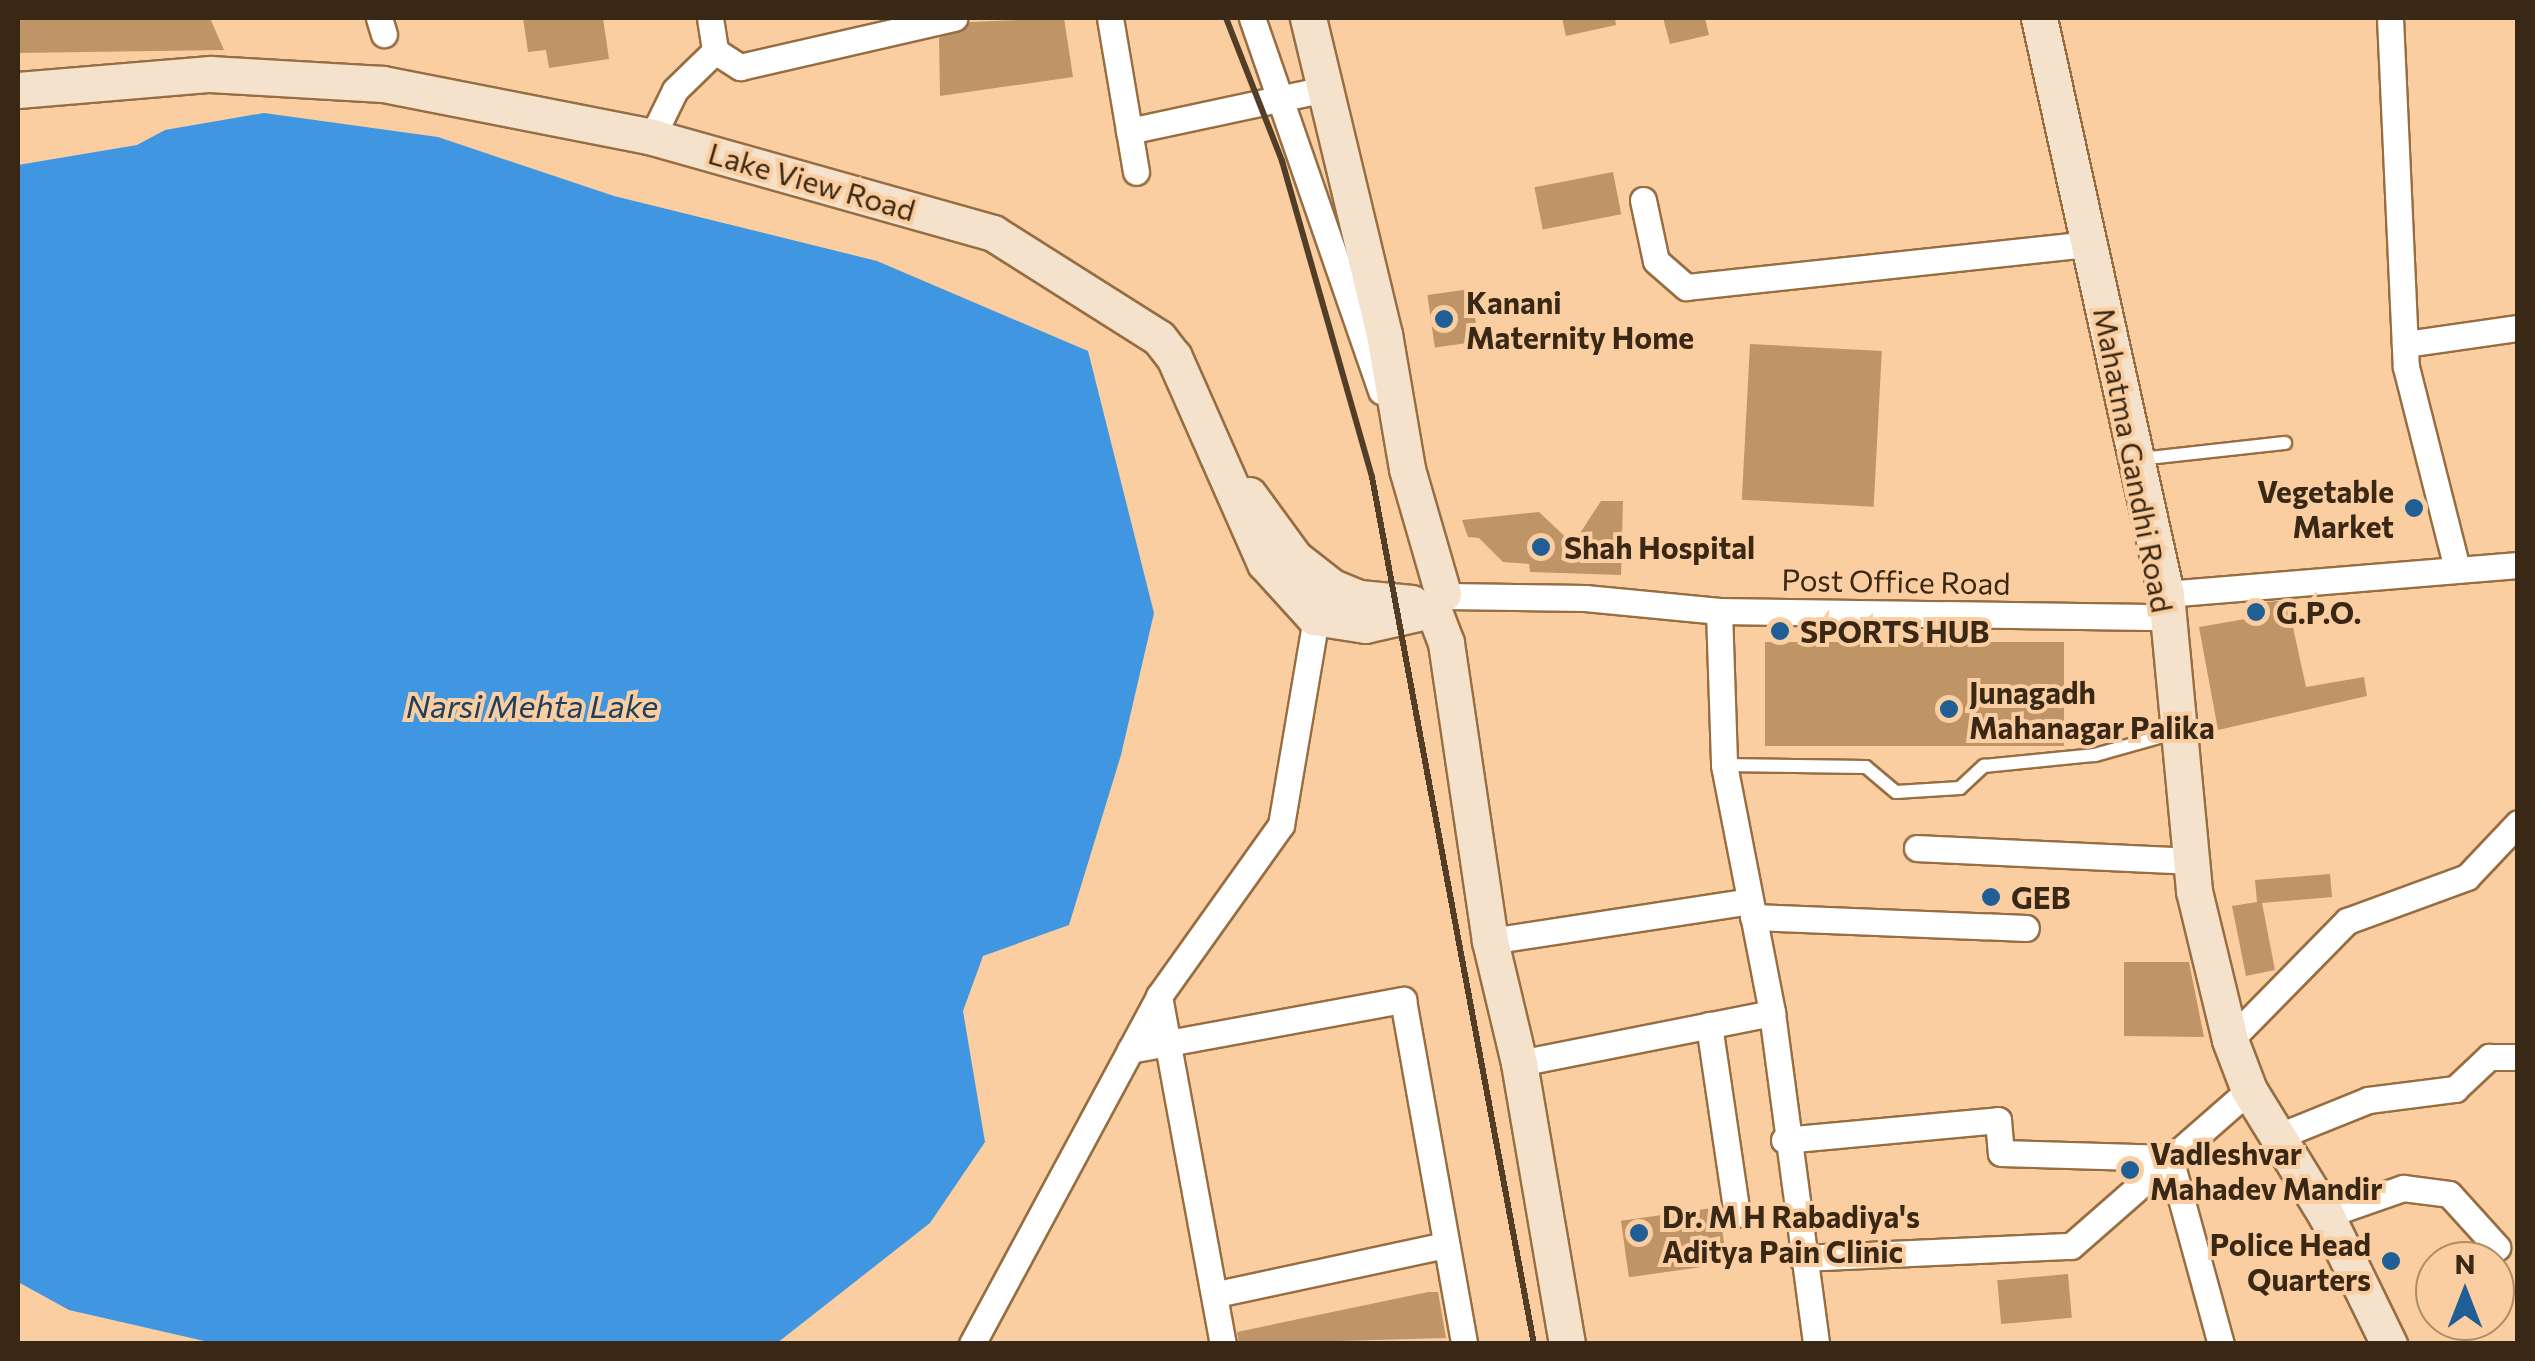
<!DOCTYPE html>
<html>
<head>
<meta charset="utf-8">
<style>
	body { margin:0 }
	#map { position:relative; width:2535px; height:1361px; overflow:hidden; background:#facea0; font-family:Commissioner,sans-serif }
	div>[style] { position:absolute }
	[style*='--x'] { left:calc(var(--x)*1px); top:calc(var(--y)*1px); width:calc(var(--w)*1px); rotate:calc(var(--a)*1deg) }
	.water>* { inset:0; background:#4096e1 }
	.building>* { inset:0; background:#bf9568; transform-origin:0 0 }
	.roads { filter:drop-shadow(2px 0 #966e42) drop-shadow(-2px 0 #966e42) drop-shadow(0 2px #966e42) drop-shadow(0 -2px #966e42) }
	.lane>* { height:12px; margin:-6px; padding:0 6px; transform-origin:6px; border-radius:6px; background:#fff }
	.street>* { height:25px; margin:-12.5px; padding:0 12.5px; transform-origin:12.5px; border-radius:12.5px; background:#fff }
	.secondary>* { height:35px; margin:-17.5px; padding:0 17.5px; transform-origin:17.5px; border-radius:17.5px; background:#f5e2cd }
	.rail>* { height:6px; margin:-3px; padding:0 3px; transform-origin:3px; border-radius:3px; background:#523d27 }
	.dots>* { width:28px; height:28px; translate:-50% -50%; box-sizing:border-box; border:5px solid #facea0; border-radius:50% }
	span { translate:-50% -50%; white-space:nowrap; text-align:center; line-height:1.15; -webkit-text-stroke:8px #facea0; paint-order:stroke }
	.street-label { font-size:30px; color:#392815 }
	.poi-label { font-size:30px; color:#392815; font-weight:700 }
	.left { translate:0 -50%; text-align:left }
	.right { translate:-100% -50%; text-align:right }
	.water-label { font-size:32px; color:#1e4060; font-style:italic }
	.frame { position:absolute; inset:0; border:20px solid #392815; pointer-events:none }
	.north { position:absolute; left:2415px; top:1241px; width:100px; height:100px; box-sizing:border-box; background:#facea0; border:2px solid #ad8c68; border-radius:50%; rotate:0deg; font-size:28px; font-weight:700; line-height:40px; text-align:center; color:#392815 }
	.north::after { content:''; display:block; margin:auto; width:35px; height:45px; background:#1f5f95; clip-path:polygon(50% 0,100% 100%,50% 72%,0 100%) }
</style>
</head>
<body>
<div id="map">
	<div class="water">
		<i style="clip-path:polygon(264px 113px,438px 137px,614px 196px,877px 261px,1088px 351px,1154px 613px,1121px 755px,1069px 925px,983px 956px,963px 1011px,985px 1142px,930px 1223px,777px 1343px,213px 1343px,69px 1310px,18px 1282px,18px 165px,137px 145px,165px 130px)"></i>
	</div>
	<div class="building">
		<i style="clip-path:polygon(18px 18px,210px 18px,224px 50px,18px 53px)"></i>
		<i style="clip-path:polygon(523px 18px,603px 18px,609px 59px,549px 68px,546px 50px,528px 52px)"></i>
		<i style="clip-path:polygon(1064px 18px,1073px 77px,940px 96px,939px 38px,970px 22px)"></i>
		<i style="clip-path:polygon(1562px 18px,1615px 18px,1616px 25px,1566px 36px)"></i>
		<i style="clip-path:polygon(1663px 18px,1705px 18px,1709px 35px,1670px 44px)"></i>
		<i style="left:1613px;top:172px;width:43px;height:80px;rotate:79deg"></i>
		<i style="left:1471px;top:289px;width:53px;height:44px;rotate:82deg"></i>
		<i style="left:1750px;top:344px;width:132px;height:156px;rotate:3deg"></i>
		<i style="clip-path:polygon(1601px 501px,1623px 501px,1621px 575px,1530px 572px,1529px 564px,1503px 562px,1479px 538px,1468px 537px,1462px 520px,1539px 512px,1573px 544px)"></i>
		<i style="clip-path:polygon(2287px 600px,2306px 687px,2364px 677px,2367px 696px,2218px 730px,2199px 627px,2251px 618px,2248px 604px)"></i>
		<i style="left:1765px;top:642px;width:299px;height:104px"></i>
		<i style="clip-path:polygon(2330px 874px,2332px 897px,2262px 903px,2275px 970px,2246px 976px,2232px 906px,2257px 902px,2255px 880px)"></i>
		<i style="clip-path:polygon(2124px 962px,2189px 962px,2204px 1037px,2124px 1036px)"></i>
		<i style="left:1719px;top:1207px;width:57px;height:99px;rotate:82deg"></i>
		<i style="left:2068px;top:1274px;width:44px;height:71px;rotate:85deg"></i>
		<i style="clip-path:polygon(1428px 1292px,1438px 1292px,1446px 1338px,1239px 1344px,1237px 1332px)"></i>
	</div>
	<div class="roads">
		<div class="lane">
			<i style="--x:2140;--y:459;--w:146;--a:-6.3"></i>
			<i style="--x:1724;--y:765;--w:142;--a:0.8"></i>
			<i style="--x:1866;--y:767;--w:39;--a:40"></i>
			<i style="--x:1896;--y:792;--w:64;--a:-3.6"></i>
			<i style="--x:1960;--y:788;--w:33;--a:-43"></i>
			<i style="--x:1984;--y:766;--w:112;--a:-5.7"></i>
			<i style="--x:2095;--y:755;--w:85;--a:-15.7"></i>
		</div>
		<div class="street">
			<i style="--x:379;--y:18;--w:17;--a:73"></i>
			<i style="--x:710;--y:18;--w:33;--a:81"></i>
			<i style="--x:715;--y:51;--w:30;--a:33"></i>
			<i style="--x:740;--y:67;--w:220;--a:-12.9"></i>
			<i style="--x:1110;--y:18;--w:156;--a:80.4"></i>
			<i style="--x:1252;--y:18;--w:395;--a:70.9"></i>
			<i style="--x:2390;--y:18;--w:349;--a:87.4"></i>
			<i style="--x:2406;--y:367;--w:208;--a:75.8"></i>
			<i style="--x:1129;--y:131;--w:200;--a:-12.1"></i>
			<i style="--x:652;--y:137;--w:52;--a:-63.9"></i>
			<i style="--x:675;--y:90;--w:56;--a:-44.3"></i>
			<i style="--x:1643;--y:200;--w:62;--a:78"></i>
			<i style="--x:1656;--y:261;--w:40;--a:41"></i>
			<i style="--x:1686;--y:287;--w:405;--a:-6.1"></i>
			<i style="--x:2405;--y:344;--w:114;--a:-8.1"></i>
			<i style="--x:2166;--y:594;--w:353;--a:-4.7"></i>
			<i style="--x:1446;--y:596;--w:139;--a:0.8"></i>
			<i style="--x:1585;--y:598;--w:135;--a:5.5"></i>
			<i style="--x:1719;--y:611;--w:448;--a:0.8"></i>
			<i style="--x:1719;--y:611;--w:154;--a:88.1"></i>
			<i style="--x:1724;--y:765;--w:253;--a:79"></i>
			<i style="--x:1772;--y:1013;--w:334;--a:82.4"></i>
			<i style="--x:1917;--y:848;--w:275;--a:2.7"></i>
			<i style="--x:1753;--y:917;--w:273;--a:2.3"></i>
			<i style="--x:1490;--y:941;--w:263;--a:-8.7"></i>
			<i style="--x:1159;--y:996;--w:354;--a:79.6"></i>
			<i style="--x:1709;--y:1025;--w:191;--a:81.6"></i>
			<i style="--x:2230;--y:1040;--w:167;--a:-45.5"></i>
			<i style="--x:2347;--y:921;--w:128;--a:-20.1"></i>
			<i style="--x:2467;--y:877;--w:74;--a:-46.6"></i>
			<i style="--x:1130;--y:1050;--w:278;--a:-10.4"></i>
			<i style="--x:1403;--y:1000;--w:349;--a:79.9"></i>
			<i style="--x:1519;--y:1063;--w:258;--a:-11.2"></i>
			<i style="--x:2279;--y:1136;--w:96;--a:-22"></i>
			<i style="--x:2368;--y:1100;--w:88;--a:-7.2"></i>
			<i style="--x:2455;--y:1089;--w:47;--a:-43.3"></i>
			<i style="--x:2489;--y:1057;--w:29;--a:0"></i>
			<i style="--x:1784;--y:1140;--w:215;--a:-5.3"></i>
			<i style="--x:1998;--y:1120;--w:33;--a:85"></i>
			<i style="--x:2001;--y:1153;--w:169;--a:1.7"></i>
			<i style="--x:2170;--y:1158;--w:193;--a:74.7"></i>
			<i style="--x:2326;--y:1215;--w:82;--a:-19.3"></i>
			<i style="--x:2403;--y:1188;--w:46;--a:7.4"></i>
			<i style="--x:2449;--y:1194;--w:72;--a:47.8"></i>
			<i style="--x:1802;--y:1258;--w:269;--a:-2.6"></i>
			<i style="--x:2071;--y:1246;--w:237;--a:-41.2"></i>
			<i style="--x:1217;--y:1294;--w:234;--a:-12.1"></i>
			<i style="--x:972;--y:1344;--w:395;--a:-61.7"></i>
			<i style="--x:1159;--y:996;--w:210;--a:-54.5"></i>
			<i style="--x:1281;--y:825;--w:227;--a:-80.4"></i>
		</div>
		<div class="secondary">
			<i style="--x:1308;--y:18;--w:325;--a:76.5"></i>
			<i style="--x:1384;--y:334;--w:137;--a:80.3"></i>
			<i style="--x:1407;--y:469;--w:130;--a:73.9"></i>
			<i style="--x:2039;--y:18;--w:590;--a:77.57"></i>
			<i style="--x:2166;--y:594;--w:298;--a:84.6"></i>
			<i style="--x:2194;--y:891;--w:153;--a:76.4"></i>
			<i style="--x:2230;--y:1040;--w:53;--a:69.2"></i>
			<i style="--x:2249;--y:1090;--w:147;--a:58.4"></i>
			<i style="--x:2326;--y:1215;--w:144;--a:64"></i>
			<i style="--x:18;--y:90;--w:193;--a:-4.8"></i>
			<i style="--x:210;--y:74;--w:173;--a:3.3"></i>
			<i style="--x:383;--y:84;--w:274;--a:11.1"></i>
			<i style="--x:652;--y:137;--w:354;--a:15.7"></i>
			<i style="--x:993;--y:233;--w:196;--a:32.3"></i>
			<i style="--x:1159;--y:338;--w:24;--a:52"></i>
			<i style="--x:1174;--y:357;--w:225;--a:66.2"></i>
			<i style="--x:1265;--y:563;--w:73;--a:47.8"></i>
			<i style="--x:1314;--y:617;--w:52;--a:8.9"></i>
			<i style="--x:1365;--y:625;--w:68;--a:-12.8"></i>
			<i style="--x:1249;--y:495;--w:78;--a:53.9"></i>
			<i style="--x:1295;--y:558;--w:47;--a:38.1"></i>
			<i style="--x:1332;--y:587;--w:29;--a:22"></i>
			<i style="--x:1359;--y:598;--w:53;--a:5.4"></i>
			<i style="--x:1435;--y:614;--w:31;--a:69"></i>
			<i style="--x:1446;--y:643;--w:301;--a:81.6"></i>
			<i style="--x:1490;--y:941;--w:125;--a:76.6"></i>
			<i style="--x:1519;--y:1063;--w:285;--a:80.3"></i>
		</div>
	</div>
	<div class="rail">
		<i style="--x:1226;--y:18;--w:154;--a:68.6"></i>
		<i style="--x:1282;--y:161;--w:329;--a:74.1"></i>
		<i style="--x:1372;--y:477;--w:882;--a:79.42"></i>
	</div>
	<div class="dots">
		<i style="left:1444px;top:319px;background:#1f5f95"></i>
		<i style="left:2414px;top:508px;background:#1f5f95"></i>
		<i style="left:1541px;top:547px;background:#1f5f95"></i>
		<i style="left:2256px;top:612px;background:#1f5f95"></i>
		<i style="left:1780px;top:631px;background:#1f5f95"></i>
		<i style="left:1949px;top:709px;background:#1f5f95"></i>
		<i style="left:1991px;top:897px;background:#1f5f95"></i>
		<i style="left:2130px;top:1170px;background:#1f5f95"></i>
		<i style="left:1639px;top:1233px;background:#1f5f95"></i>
		<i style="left:2391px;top:1261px;background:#1f5f95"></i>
	</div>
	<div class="street-label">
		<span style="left:812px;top:181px;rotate:16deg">Lake View Road</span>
		<span style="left:2134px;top:460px;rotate:79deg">Mahatma Gandhi Road</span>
		<span style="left:1896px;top:581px;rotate:1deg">Post Office Road</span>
	</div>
	<div class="poi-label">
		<span class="left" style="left:1466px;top:319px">Kanani<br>Maternity Home</span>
		<span class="right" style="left:2394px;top:508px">Vegetable<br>Market</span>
		<span class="left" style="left:1564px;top:547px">Shah Hospital</span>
		<span class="left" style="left:2276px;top:612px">G.P.O.</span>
		<span class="left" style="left:1800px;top:631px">SPORTS HUB</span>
		<span class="left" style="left:1969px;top:709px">Junagadh<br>Mahanagar Palika</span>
		<span class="left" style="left:2011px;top:897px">GEB</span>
		<span class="left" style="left:2150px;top:1170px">Vadleshvar<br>Mahadev Mandir</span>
		<span class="left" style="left:1662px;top:1233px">Dr. M H Rabadiya's<br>Aditya Pain Clinic</span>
		<span class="right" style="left:2371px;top:1261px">Police Head<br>Quarters</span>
	</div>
	<div class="water-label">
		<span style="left:532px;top:705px">Narsi Mehta Lake</span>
	</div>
	<div class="frame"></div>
	<div class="north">N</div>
</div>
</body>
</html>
